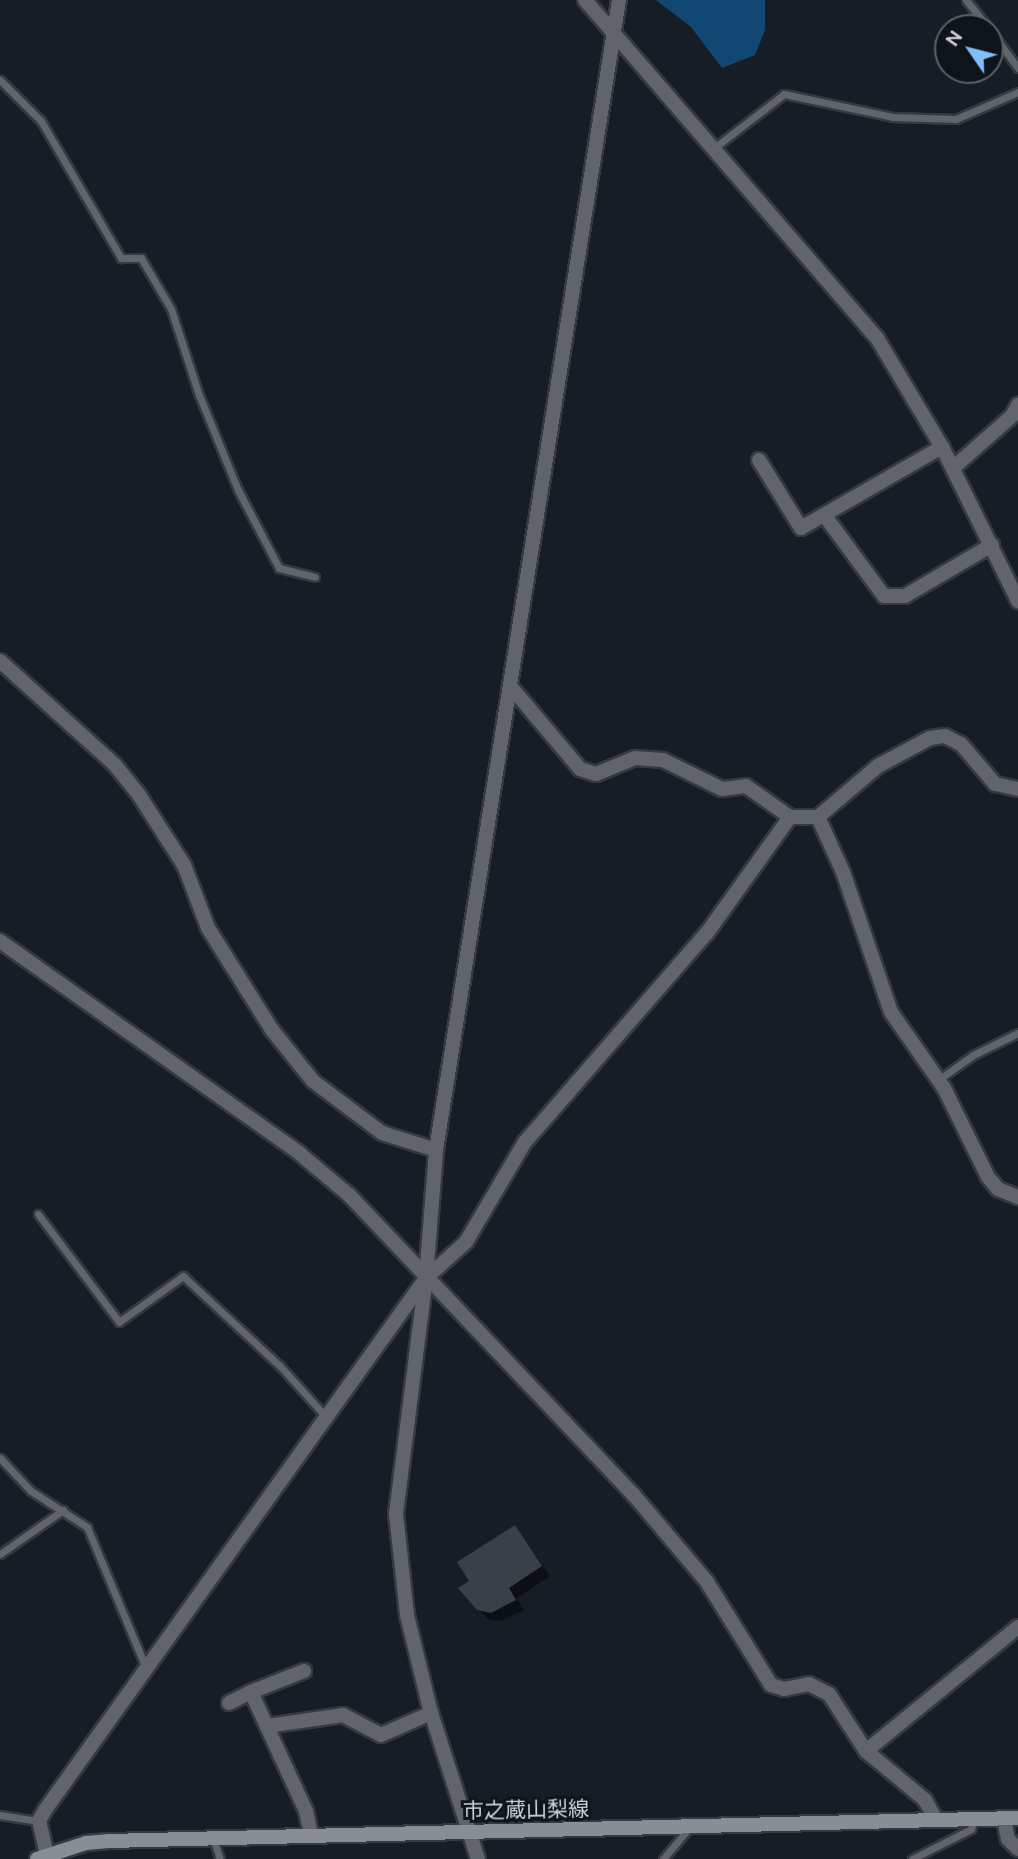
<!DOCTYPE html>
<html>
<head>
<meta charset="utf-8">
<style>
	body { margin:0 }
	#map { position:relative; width:1018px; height:1859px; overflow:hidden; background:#171d24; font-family:Ubuntu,"Noto Sans JP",sans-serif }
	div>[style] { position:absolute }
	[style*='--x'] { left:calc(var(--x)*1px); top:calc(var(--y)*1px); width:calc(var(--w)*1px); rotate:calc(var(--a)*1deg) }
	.forest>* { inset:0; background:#124673 }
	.shadow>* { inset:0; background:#0007 }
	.building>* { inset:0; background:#394047 }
	.roads { filter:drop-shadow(2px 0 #343a41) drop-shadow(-2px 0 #343a41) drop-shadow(0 2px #343a41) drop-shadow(0 -2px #343a41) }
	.service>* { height:7px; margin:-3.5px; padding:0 3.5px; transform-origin:3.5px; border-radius:3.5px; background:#616468 }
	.minor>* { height:14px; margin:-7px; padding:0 7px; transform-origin:7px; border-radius:7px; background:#616468 }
	.tertiary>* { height:14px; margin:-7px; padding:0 7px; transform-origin:7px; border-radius:7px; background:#616468 }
	.secondary>* { height:14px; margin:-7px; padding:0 7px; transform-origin:7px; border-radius:7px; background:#888e93 }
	span { translate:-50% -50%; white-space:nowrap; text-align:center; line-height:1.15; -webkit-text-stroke:6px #0e141a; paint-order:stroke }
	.street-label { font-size:21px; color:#ced2d7 }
	.north { position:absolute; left:934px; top:14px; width:70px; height:70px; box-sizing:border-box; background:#0e141a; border:2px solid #5b6066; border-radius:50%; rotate:305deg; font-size:19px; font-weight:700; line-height:28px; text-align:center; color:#ced2d7 }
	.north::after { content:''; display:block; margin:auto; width:24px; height:32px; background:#80bdfa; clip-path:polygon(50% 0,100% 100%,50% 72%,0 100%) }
</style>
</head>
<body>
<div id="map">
	<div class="forest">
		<i style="clip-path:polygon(656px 0,765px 0,765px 30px,755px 55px,722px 68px,691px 27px)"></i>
	</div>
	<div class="shadow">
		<i style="clip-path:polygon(515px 1527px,550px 1576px,517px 1598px,524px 1610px,501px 1621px,488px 1619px,478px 1609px,472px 1582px)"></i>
	</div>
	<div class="building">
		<i style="clip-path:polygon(515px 1525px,542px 1566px,509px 1588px,516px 1600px,491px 1613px,477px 1610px,458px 1588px,469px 1581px,457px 1562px)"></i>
	</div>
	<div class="roads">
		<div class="service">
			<i style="--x:966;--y:0;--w:36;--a:51"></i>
			<i style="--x:990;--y:30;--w:47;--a:53.6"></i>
			<i style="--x:0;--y:80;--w:58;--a:45"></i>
			<i style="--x:41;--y:121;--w:159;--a:59.7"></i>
			<i style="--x:121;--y:258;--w:20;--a:0"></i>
			<i style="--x:141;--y:258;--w:59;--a:59.5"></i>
			<i style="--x:171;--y:309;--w:90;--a:72"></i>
			<i style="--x:199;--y:395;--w:103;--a:67.7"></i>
			<i style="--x:238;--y:490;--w:88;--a:62.3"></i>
			<i style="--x:279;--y:568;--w:37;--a:14"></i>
			<i style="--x:714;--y:148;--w:88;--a:-37.6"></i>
			<i style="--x:784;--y:94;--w:111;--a:11.9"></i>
			<i style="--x:893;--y:117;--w:63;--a:1.8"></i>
			<i style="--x:956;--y:119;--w:68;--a:-23.5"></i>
			<i style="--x:938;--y:1080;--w:43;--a:-35.5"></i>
			<i style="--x:973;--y:1055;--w:50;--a:-26.1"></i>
			<i style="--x:38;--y:1214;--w:135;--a:53.1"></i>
			<i style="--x:119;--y:1322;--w:79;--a:-35.7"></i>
			<i style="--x:183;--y:1276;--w:132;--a:42.9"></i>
			<i style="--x:280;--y:1366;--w:70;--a:47.9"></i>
			<i style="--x:0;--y:1458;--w:45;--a:46.8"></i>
			<i style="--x:31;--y:1491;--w:67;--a:32.7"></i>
			<i style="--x:87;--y:1527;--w:153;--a:67.3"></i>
			<i style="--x:0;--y:1554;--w:77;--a:-34.9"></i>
			<i style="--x:0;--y:1815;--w:39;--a:9"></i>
			<i style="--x:213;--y:1838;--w:22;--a:72"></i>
			<i style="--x:663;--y:1859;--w:40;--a:-50"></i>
			<i style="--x:912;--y:1859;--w:66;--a:-27"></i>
			<i style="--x:971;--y:1829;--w:10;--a:-73"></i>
		</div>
		<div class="minor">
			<i style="--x:585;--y:0;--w:447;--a:49.2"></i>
			<i style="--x:877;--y:338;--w:127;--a:59.2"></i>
			<i style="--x:942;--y:447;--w:172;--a:63.7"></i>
			<i style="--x:759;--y:460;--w:80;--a:58.3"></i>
			<i style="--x:801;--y:528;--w:163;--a:-29.9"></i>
			<i style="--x:953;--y:468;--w:79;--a:-41.4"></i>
			<i style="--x:1012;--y:416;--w:13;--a:-61"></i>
			<i style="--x:825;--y:516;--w:99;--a:53.6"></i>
			<i style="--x:884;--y:596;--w:21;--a:0"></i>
			<i style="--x:905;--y:596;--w:101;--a:-30.4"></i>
			<i style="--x:0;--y:661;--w:155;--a:42.1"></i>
			<i style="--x:115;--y:765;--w:38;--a:51"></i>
			<i style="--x:139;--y:795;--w:83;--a:57.3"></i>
			<i style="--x:184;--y:865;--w:67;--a:69.1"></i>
			<i style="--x:208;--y:928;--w:120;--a:57.9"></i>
			<i style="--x:272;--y:1030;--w:65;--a:51.2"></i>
			<i style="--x:313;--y:1081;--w:86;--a:37"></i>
			<i style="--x:382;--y:1133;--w:57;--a:17.5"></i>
			<i style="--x:511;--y:687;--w:107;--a:49.9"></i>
			<i style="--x:580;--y:769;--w:17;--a:17"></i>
			<i style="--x:596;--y:774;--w:42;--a:-22.3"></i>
			<i style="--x:635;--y:758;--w:28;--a:4"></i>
			<i style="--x:663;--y:760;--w:66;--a:26.2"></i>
			<i style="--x:722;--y:789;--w:24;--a:-7"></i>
			<i style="--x:746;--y:786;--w:54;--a:35.2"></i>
			<i style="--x:790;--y:817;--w:28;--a:0"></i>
			<i style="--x:818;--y:817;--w:79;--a:-40.4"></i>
			<i style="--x:878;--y:766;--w:59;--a:-28.3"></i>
			<i style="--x:930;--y:738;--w:15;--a:-8"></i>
			<i style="--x:945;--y:736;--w:18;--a:27"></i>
			<i style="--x:961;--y:744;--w:52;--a:49.6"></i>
			<i style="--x:995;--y:784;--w:24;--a:12"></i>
			<i style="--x:818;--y:817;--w:60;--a:65.6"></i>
			<i style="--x:843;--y:872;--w:148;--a:71.1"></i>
			<i style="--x:891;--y:1012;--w:93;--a:55.1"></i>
			<i style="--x:944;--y:1088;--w:99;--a:63.7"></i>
			<i style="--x:988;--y:1177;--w:16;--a:50"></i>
			<i style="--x:998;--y:1189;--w:22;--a:22"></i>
			<i style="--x:0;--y:941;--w:367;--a:35.3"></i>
			<i style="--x:299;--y:1153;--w:67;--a:40.1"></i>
			<i style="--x:350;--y:1196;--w:411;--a:46.5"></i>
			<i style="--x:633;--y:1494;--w:115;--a:49.9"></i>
			<i style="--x:707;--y:1582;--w:121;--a:58.1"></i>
			<i style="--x:771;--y:1685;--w:14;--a:17"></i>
			<i style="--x:784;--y:1689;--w:25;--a:-11"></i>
			<i style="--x:809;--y:1684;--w:22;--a:27"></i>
			<i style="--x:829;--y:1694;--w:68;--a:57"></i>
			<i style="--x:866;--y:1751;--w:77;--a:39.7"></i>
			<i style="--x:925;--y:1800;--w:21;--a:61"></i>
			<i style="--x:304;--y:1671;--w:57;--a:158.4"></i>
			<i style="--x:251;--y:1692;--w:131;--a:65.2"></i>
			<i style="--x:306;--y:1811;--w:25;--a:78"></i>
			<i style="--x:229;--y:1703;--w:25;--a:-27"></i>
			<i style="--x:267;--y:1726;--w:77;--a:-8.2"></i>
			<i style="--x:343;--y:1715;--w:43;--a:27.8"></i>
			<i style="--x:381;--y:1735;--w:55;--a:-23.7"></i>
			<i style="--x:866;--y:1751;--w:196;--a:-39.2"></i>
			<i style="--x:1004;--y:1819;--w:20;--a:79"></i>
			<i style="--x:1008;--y:1839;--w:14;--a:45"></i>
			<i style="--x:47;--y:1855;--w:35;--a:-103"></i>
			<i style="--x:39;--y:1821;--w:13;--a:-61"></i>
			<i style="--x:45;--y:1810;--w:654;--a:-54.39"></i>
			<i style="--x:426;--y:1278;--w:54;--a:-42"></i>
			<i style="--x:466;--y:1242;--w:116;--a:-59.5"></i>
			<i style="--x:525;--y:1142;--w:277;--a:-49"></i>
			<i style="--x:707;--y:933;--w:143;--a:-54.4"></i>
		</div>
		<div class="tertiary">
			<i style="--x:478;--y:1859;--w:153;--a:-107.8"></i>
			<i style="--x:431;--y:1713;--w:101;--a:-103.8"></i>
			<i style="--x:407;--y:1615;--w:102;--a:-96.2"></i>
			<i style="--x:396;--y:1514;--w:238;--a:-82.8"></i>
			<i style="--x:426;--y:1278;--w:128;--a:-85.5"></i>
			<i style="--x:436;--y:1150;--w:1164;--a:-80.96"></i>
		</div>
		<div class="secondary">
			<i style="--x:37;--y:1859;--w:52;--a:-18.1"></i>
			<i style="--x:86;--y:1843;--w:23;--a:-5"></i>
			<i style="--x:109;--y:1841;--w:909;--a:-1.45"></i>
		</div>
	</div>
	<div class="street-label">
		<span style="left:526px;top:1809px;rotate:-1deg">市之蔵山梨線</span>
	</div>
	<div class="north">N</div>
</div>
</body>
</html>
